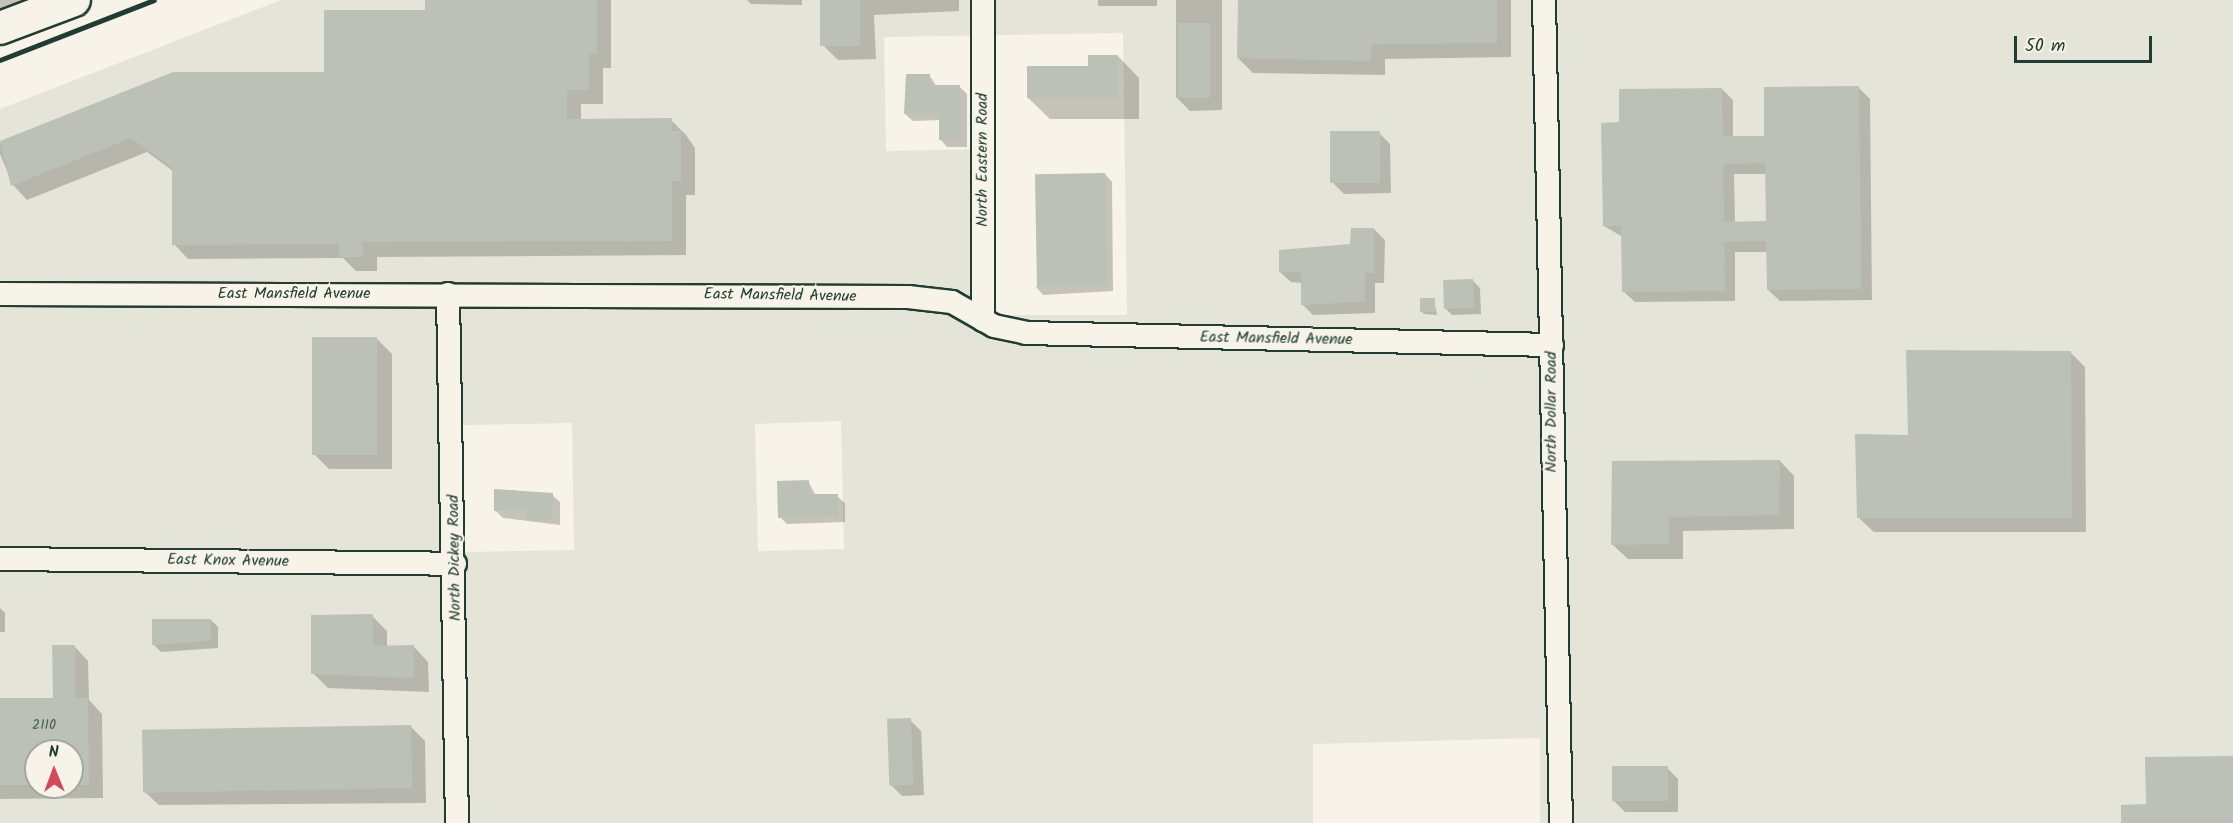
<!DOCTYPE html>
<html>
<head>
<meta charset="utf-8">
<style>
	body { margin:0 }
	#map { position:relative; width:2233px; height:823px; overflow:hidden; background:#f7f3e8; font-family:Kalam,sans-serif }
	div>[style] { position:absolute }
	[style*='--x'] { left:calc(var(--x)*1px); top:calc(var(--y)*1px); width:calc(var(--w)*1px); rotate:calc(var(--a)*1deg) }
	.built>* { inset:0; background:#e5e4d9 }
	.shadow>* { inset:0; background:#0003; transform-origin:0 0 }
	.building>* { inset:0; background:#bbc1b6; transform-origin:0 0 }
	.roads { filter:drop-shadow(2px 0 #1f3d34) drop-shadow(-2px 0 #1f3d34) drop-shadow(0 2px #1f3d34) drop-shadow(0 -2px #1f3d34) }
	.street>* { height:22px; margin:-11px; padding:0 11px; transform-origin:11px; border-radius:11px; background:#f7f3e8 }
	.secondary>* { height:32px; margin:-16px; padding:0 16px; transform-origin:16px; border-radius:16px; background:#f7f3e8 }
	.rail>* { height:4.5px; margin:-2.25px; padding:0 2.25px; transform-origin:2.25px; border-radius:2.25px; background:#1f3d34 }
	span { translate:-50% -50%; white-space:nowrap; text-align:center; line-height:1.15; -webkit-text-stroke:4.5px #f7f3e8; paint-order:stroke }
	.number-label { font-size:14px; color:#465e54 }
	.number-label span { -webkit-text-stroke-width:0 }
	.street-label { font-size:16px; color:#1f3d34 }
	.north { position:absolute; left:24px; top:739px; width:60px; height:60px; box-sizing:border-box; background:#f7f3e8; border:2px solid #a1aaa0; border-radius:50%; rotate:359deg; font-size:16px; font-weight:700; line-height:24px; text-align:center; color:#1f3d34 }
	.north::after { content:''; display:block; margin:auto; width:21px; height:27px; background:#d1495b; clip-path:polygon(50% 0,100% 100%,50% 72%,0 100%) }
	.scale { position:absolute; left:2014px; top:36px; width:138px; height:27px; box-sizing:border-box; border:3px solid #1f3d34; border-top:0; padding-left:8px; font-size:18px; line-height:21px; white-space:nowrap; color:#1f3d34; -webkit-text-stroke:4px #f7f3e8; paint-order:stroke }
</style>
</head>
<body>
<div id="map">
	<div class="built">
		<i style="clip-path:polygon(evenodd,281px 0,2233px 0,2233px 823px,1540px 823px,1540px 738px,1313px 744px,1313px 823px,0 823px,0 109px,281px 0,1123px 33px,1127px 315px,992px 315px,992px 149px,886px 151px,884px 37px,1123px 33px,281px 0,841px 421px,844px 549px,758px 551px,755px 424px,841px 421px,281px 0,572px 423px,574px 550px,465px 552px,463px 425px,572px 423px,281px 0,36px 751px,72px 751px,72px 787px,36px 787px,36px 751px)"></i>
	</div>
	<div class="shadow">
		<i style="clip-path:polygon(0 0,47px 0,0 18px)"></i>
		<i style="clip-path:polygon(427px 0,611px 0,611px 68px,603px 68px,603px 104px,581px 104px,581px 120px,671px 120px,686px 135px,695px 148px,695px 195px,686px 195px,686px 255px,377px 257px,377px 271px,356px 271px,343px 258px,188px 259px,174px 244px,173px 171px,147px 152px,27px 200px,13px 185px,0 154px,0 143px,173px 73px,325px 73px,427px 11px)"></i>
		<i style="clip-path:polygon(747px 0,802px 0,802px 5px,751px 4px)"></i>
		<i style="clip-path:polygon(821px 0,959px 0,959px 11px,874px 15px,876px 59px,838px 60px,823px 45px)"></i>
		<i style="left:1098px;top:0;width:59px;height:6px"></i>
		<i style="clip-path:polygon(1176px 0,1222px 0,1222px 110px,1190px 111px,1176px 97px)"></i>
		<i style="clip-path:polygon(1239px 0,1511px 0,1511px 57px,1385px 59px,1385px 75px,1253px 73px,1238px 58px)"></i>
		<i style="clip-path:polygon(1118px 56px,1139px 78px,1139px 119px,1050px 119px,1028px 98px)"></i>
		<i style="clip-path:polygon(929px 75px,937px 87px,959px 86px,967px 94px,967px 147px,947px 147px,940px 139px,940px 120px,913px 121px,905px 114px)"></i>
		<i style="clip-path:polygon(evenodd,1859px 88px,1870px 99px,1872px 300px,1780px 301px,1768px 290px,1768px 252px,1735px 252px,1735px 301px,1635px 302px,1623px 291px,1623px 237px,1604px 226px,1620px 124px,1722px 89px,1733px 100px,1733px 138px,1766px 138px,1859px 88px,1734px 174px,1767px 174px,1768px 223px,1735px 223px,1734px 174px)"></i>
		<i style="clip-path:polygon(1379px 133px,1390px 144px,1391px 193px,1344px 194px,1333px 183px)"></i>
		<i style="clip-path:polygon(1105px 174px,1112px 182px,1113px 291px,1043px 295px,1036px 287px)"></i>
		<i style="clip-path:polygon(1374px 229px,1385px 240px,1384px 283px,1375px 283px,1375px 313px,1313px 315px,1302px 304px,1303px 283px,1291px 282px,1280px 272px,1328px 252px,1328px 246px,1352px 246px)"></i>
		<i style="clip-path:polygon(1473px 281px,1480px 288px,1481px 314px,1452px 315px,1445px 308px)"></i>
		<i style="clip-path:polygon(1434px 300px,1437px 315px,1424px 314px,1421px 311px)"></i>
		<i style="clip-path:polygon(377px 339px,392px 354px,392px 469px,329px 469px,314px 454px)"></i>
		<i style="clip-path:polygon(2070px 352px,2085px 367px,2086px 532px,1874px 532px,1859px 518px,1909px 436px)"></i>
		<i style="clip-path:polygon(1780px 461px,1794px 476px,1794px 529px,1683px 531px,1683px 559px,1628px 559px,1613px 545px)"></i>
		<i style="clip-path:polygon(808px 481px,816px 496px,837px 496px,845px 503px,845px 522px,787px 524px,780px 517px)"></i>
		<i style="clip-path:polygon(515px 490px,520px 495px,552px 495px,560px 502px,560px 525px,503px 518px,495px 510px,495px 491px)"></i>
		<i style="clip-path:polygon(0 608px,5px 613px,5px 632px,0 632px)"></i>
		<i style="clip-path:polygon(372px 616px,387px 631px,387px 647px,414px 647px,428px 662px,429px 692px,328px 688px,313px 673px)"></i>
		<i style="clip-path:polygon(211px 620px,218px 627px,218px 648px,161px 652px,153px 644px)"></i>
		<i style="clip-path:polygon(evenodd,74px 646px,88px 661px,89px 700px,102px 714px,103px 798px,0 799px,0 700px,54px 699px,74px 646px,36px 751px,72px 751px,72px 787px,36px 787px,36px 751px)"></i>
		<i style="clip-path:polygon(910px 720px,921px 731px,924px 795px,902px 796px,891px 785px)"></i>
		<i style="clip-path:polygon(410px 726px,425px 741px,426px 803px,159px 805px,144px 791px)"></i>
		<i style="clip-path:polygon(1667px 768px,1678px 779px,1678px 812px,1625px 812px,1614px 801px)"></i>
	</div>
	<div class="building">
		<i style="clip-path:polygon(425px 0,597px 0,597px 54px,589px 54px,589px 90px,567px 90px,567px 119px,672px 118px,672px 131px,681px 131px,681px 181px,672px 181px,672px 241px,362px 242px,363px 257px,339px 257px,339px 244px,172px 245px,172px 168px,131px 138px,11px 186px,0 141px,173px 72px,324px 72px,324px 10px,425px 10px)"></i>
		<i style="left:820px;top:0;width:40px;height:46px"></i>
		<i style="clip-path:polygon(1238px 0,1497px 0,1497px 43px,1371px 44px,1371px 61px,1237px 58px)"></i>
		<i style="left:1178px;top:23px;width:32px;height:75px"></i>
		<i style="clip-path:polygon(1088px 55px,1118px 55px,1118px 98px,1027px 98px,1027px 66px,1088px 66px)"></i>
		<i style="clip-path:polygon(906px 74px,930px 74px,930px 85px,960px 85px,960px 140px,939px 140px,939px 114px,904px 114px)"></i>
		<i style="clip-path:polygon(evenodd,1859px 86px,1861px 289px,1767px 290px,1766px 241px,1724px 242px,1725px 291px,1622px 292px,1621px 226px,1603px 226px,1601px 123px,1619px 122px,1619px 89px,1722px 88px,1723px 136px,1764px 136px,1764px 87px,1859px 86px,1765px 163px,1766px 221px,1724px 222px,1723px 164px,1765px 163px)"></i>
		<i style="left:1380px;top:131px;width:52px;height:50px;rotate:90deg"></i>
		<i style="left:1105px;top:173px;width:112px;height:70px;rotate:89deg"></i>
		<i style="clip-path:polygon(1351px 228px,1374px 228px,1374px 273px,1365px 273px,1365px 302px,1301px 305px,1301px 272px,1279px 272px,1279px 250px,1350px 244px)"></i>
		<i style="left:1473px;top:279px;width:29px;height:30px;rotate:88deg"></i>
		<i style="left:1420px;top:298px;width:15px;height:14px"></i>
		<i style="left:312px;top:337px;width:65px;height:118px"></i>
		<i style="clip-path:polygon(1906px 350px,2071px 351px,2072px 518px,1857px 518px,1855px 434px,1908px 435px)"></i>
		<i style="clip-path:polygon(1780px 460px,1779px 515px,1669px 517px,1669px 544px,1611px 545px,1612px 461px)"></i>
		<i style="clip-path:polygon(809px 480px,809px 494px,838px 494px,838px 515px,778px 518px,777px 481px)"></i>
		<i style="clip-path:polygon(494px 489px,553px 493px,553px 519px,526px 519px,526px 510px,494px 511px)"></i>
		<i style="clip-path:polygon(373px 614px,373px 646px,414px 645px,414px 678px,311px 674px,311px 615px)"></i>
		<i style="clip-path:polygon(152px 619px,211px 619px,211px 641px,152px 645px)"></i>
		<i style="clip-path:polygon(52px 645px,75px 645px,75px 698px,88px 698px,89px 785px,72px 785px,72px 751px,36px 751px,36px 785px,0 785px,0 698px,53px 698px)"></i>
		<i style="left:911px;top:718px;width:67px;height:24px;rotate:88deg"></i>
		<i style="left:411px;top:725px;width:63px;height:269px;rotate:89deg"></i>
		<i style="clip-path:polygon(2233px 756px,2233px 823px,2121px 823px,2121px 805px,2146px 804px,2145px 757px)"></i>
		<i style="left:1612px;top:766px;width:56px;height:35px"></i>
	</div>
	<div class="roads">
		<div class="street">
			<i style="--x:1544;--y:0;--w:823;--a:88.82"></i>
			<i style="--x:0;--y:294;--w:908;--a:0.19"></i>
			<i style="--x:908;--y:297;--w:44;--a:6.5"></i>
			<i style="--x:952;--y:302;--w:48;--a:29.7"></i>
			<i style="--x:994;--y:326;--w:33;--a:12"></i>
			<i style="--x:1026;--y:333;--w:526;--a:1.31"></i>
			<i style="--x:448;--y:294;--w:529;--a:89.03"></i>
			<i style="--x:983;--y:320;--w:320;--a:-90"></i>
			<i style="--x:0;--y:559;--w:455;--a:0.6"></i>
		</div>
		<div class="secondary">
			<i style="--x:0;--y:28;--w:79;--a:-20.7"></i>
		</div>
	</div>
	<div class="rail">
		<i style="--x:0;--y:60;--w:165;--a:-21.3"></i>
	</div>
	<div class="number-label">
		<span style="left:44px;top:725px">2110</span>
	</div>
	<div class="street-label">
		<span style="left:983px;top:160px;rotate:-90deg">North Eastern Road</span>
		<span style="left:294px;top:294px">East Mansfield Avenue</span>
		<span style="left:780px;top:296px;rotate:1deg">East Mansfield Avenue</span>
		<span style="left:1276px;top:339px;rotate:1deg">East Mansfield Avenue</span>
		<span style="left:1552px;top:412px;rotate:-90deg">North Dollar Road</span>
		<span style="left:455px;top:558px;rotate:-91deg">North Dickey Road</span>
		<span style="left:228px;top:561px;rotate:1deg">East Knox Avenue</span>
	</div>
	<div class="north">N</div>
	<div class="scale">50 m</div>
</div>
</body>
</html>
